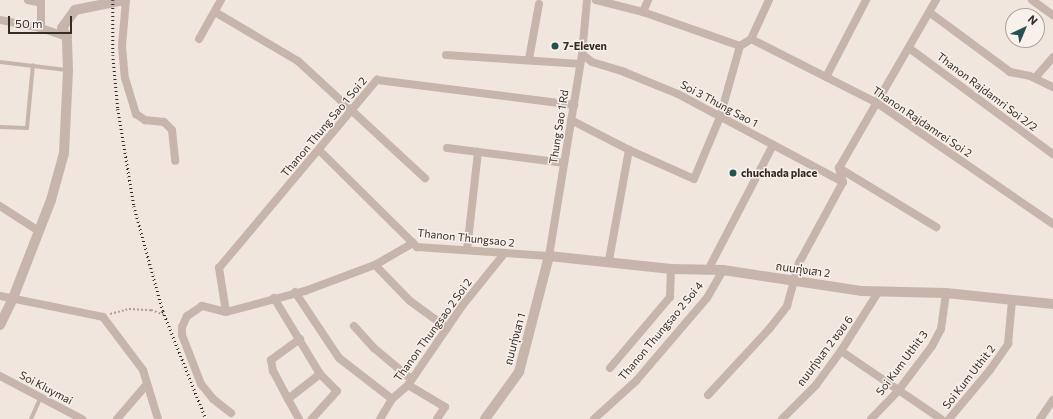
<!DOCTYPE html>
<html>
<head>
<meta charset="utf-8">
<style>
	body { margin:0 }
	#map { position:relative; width:1053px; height:419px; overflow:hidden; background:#f0e6de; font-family:Commissioner,"Noto Sans Thai",sans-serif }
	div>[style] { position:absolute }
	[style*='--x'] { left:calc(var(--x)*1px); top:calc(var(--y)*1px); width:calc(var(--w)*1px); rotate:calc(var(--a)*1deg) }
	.path>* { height:1.5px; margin-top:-0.75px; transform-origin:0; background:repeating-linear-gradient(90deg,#b29f95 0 2px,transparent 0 4px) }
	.service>* { height:4px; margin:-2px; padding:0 2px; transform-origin:2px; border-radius:2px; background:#c7b5ab }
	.minor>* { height:8px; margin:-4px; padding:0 4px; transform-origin:4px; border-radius:4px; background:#c7b5ab }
	.tertiary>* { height:10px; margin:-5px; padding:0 5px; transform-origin:5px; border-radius:5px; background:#c7b5ab }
	.rail>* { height:2.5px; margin-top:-1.25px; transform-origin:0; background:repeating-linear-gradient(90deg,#352c29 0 1px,transparent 0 4px) }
	.dots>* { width:11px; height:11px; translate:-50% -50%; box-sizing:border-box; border:2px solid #f8f0ea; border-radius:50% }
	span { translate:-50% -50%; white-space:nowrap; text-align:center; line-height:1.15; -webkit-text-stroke:3px #f8f0ea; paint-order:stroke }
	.poi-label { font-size:11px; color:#352c29; font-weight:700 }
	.left { translate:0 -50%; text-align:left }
	.street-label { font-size:11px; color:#352c29 }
	.north { position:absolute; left:1005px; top:8px; width:40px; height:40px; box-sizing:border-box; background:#f8f0ea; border:1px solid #aaa29d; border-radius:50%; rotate:44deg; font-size:11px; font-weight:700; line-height:16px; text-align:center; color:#352c29 }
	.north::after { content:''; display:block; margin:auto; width:14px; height:18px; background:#235251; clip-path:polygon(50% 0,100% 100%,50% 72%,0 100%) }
	.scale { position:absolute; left:8px; top:16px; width:64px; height:18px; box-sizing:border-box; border:2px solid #352c29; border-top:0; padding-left:5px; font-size:12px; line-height:14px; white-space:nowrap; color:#352c29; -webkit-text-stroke:3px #f8f0ea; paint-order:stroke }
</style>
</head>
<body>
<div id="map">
	<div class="path">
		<i style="--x:110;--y:314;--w:20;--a:-15"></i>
		<i style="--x:129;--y:309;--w:22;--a:3"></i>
		<i style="--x:151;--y:310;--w:15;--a:20"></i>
	</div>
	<div class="service">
		<i style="--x:0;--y:62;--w:67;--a:6.8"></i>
		<i style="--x:0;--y:127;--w:27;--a:2"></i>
		<i style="--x:27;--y:128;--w:63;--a:-84.6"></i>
		<i style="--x:31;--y:419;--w:24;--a:-66"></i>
	</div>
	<div class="minor">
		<i style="--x:28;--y:0;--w:13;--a:13"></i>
		<i style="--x:126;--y:0;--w:46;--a:95"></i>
		<i style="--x:122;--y:46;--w:32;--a:85"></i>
		<i style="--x:125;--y:78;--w:38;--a:73"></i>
		<i style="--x:136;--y:114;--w:11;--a:34"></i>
		<i style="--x:145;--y:120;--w:19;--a:6"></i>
		<i style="--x:164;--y:122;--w:11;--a:45"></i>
		<i style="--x:172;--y:130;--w:31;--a:84"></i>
		<i style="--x:596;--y:0;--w:49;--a:14.3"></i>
		<i style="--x:643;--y:12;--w:103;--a:19.3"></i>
		<i style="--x:1032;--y:0;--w:26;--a:36"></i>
		<i style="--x:215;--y:12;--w:96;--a:30.6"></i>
		<i style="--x:298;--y:61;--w:173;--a:42.7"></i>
		<i style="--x:643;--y:12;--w:13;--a:-67"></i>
		<i style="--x:929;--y:12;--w:101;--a:36.5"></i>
		<i style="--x:1010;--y:72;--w:20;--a:11"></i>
		<i style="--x:1030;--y:76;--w:25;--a:26"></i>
		<i style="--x:0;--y:20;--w:42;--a:11"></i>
		<i style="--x:41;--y:28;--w:28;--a:19"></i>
		<i style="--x:41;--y:28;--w:28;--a:-90"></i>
		<i style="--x:199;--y:39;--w:45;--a:-60.6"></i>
		<i style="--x:751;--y:39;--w:141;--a:26.9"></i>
		<i style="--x:877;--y:103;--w:214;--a:34.5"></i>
		<i style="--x:909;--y:48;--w:179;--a:36.4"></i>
		<i style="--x:582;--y:54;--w:13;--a:39"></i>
		<i style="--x:592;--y:62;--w:34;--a:17"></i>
		<i style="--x:624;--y:72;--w:58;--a:22.2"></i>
		<i style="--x:678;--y:94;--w:187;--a:28.1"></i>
		<i style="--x:446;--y:55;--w:134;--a:3.8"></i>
		<i style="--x:529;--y:59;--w:56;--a:-79.7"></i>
		<i style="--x:826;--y:77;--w:87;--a:-62.5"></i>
		<i style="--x:1035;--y:78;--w:28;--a:-49"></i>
		<i style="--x:571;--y:120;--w:65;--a:27.3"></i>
		<i style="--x:629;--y:150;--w:71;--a:24"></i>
		<i style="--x:694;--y:179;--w:67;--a:-67.2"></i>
		<i style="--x:720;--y:117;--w:74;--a:-74.3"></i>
		<i style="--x:740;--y:46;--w:13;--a:-32"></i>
		<i style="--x:751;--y:39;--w:43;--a:-65.2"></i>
		<i style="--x:447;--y:148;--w:118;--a:7.3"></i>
		<i style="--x:319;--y:150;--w:132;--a:44.7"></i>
		<i style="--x:839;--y:168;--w:114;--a:31.3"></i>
		<i style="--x:0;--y:206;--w:44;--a:33"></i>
		<i style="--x:467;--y:250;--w:99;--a:-83.6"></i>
		<i style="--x:609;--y:260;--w:112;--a:-79.7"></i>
		<i style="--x:375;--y:265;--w:50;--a:45.8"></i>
		<i style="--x:410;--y:301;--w:46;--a:36.1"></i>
		<i style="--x:708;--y:270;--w:141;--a:-62.5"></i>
		<i style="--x:295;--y:292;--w:79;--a:56.3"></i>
		<i style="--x:339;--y:358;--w:67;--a:37.7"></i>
		<i style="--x:0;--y:296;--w:105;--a:11.5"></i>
		<i style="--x:103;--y:317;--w:66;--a:53"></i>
		<i style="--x:143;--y:370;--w:51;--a:73"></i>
		<i style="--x:274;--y:298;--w:89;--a:58.8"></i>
		<i style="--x:320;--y:374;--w:24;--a:45"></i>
		<i style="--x:337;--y:391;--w:38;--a:132"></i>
		<i style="--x:226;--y:312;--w:82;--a:-14.9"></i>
		<i style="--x:305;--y:291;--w:75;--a:-20.4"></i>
		<i style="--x:375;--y:265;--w:44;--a:-30.1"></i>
		<i style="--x:413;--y:243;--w:6;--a:45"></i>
		<i style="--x:417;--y:247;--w:132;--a:3.9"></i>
		<i style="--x:549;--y:256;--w:205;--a:-80.7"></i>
		<i style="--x:582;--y:54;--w:54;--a:-84.7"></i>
		<i style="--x:226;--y:312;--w:45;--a:-99"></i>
		<i style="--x:219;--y:268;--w:246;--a:-50"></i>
		<i style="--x:377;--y:80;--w:199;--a:7.2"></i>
		<i style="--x:226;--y:312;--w:25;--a:-166"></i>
		<i style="--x:202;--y:306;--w:18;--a:146"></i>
		<i style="--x:187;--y:316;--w:12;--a:114"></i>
		<i style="--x:182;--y:327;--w:8;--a:90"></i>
		<i style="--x:182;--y:335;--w:53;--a:68.8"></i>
		<i style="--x:201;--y:384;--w:19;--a:51"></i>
		<i style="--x:213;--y:399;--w:23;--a:38"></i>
		<i style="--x:354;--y:326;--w:30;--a:48"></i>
		<i style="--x:374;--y:348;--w:48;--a:40"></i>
		<i style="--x:841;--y:351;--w:121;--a:34.2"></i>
		<i style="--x:610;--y:368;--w:93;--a:-49.8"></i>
		<i style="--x:670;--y:297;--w:28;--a:-88"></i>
		<i style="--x:0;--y:376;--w:93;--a:27.7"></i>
		<i style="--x:408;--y:385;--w:43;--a:30.7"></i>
		<i style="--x:445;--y:407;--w:14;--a:124"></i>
		<i style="--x:708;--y:395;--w:91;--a:-47.2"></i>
		<i style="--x:770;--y:328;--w:28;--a:-52"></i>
		<i style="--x:787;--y:306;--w:45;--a:-74.4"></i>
		<i style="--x:799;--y:263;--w:92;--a:-61.5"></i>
		<i style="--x:843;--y:182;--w:15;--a:-106"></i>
		<i style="--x:839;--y:168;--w:194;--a:-60"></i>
		<i style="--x:288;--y:399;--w:32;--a:-118"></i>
		<i style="--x:273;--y:371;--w:11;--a:-100"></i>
		<i style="--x:271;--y:360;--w:36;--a:-36"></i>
		<i style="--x:117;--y:419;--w:46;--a:-49.4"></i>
		<i style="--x:299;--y:419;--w:23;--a:-119"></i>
		<i style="--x:288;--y:399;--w:41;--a:-38"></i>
		<i style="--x:380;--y:419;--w:23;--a:-59"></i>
		<i style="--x:392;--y:399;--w:21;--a:-41"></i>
		<i style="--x:408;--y:385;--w:96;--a:-55.6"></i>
		<i style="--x:462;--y:306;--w:67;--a:-51.1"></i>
		<i style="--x:594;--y:419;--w:57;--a:-42.1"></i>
		<i style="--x:636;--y:381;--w:109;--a:-49.5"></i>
		<i style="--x:707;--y:298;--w:32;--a:-60"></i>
		<i style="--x:782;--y:419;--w:48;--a:-45"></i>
		<i style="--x:816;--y:385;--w:42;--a:-53.7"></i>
		<i style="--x:841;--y:351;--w:71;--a:-57.7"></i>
		<i style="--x:871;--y:419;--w:39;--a:-46"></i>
		<i style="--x:898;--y:391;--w:56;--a:-52.9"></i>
		<i style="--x:932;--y:346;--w:19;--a:-62"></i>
		<i style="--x:941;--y:329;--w:36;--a:-82"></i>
		<i style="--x:949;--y:419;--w:64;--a:-50.1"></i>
		<i style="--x:990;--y:370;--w:32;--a:-55"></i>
		<i style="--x:1008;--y:344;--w:43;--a:-84.7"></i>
		<i style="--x:1040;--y:419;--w:23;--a:-56"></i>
	</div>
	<div class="tertiary">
		<i style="--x:0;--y:325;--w:30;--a:-64"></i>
		<i style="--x:13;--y:298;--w:105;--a:-68.8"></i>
		<i style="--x:51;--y:200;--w:49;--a:-74.5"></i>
		<i style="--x:64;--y:153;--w:83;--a:-87.2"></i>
		<i style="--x:68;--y:70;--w:33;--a:-92"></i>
		<i style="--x:67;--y:37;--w:10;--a:-119"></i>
		<i style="--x:62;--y:28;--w:22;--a:-54"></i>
		<i style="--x:75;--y:10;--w:50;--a:-11.5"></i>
		<i style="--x:485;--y:419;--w:58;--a:-54.1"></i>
		<i style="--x:519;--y:372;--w:120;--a:-75.5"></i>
		<i style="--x:549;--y:256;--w:123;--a:6.1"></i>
		<i style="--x:671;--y:269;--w:52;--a:1.1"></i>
		<i style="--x:723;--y:270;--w:141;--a:8.6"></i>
		<i style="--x:862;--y:291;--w:84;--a:1.4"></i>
		<i style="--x:946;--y:293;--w:108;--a:5.9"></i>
	</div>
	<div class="rail">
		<i style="--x:113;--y:0;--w:55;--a:90"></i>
		<i style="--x:113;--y:55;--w:54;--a:84.7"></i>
		<i style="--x:118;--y:109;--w:98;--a:80.6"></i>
		<i style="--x:134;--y:206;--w:109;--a:74.6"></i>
		<i style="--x:163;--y:311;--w:116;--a:68.3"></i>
	</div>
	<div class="dots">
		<i style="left:555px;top:46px;background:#235251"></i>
		<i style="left:733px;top:173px;background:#235251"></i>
	</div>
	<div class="poi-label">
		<span class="left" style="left:563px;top:46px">7-Eleven</span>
		<span class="left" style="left:741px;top:173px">chuchada place</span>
	</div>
	<div class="street-label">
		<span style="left:987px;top:92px;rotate:37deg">Thanon Rajdamri Soi 2/2</span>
		<span style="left:719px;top:104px;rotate:28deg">Soi 3 Thung Sao 1</span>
		<span style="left:922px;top:122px;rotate:34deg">Thanon Rajdamrei Soi 2</span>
		<span style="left:324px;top:127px;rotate:-50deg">Thanon Thung Sao 1 Soi 2</span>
		<span style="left:559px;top:127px;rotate:-81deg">Thung Sao 1 Rd</span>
		<span style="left:466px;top:238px;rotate:6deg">Thanon Thungsao 2</span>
		<span style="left:803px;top:270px;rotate:8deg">ถนนทุ่งเสา 2</span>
		<span style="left:433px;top:330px;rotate:-54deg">Thanon Thungsao 2 Soi 2</span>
		<span style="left:661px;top:331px;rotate:-50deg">Thanon Thungsao 2 Soi 4</span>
		<span style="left:515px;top:339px;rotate:-75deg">ถนนทุ่งเสา 1</span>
		<span style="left:825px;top:351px;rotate:-53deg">ถนนทุ่งเสา 2 ซอย 6</span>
		<span style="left:902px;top:363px;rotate:-53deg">Soi Kum Uthit 3</span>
		<span style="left:969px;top:377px;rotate:-52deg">Soi Kum Uthit 2</span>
		<span style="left:46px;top:388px;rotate:28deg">Soi Kluymai</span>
	</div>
	<div class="north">N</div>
	<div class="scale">50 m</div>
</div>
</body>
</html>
